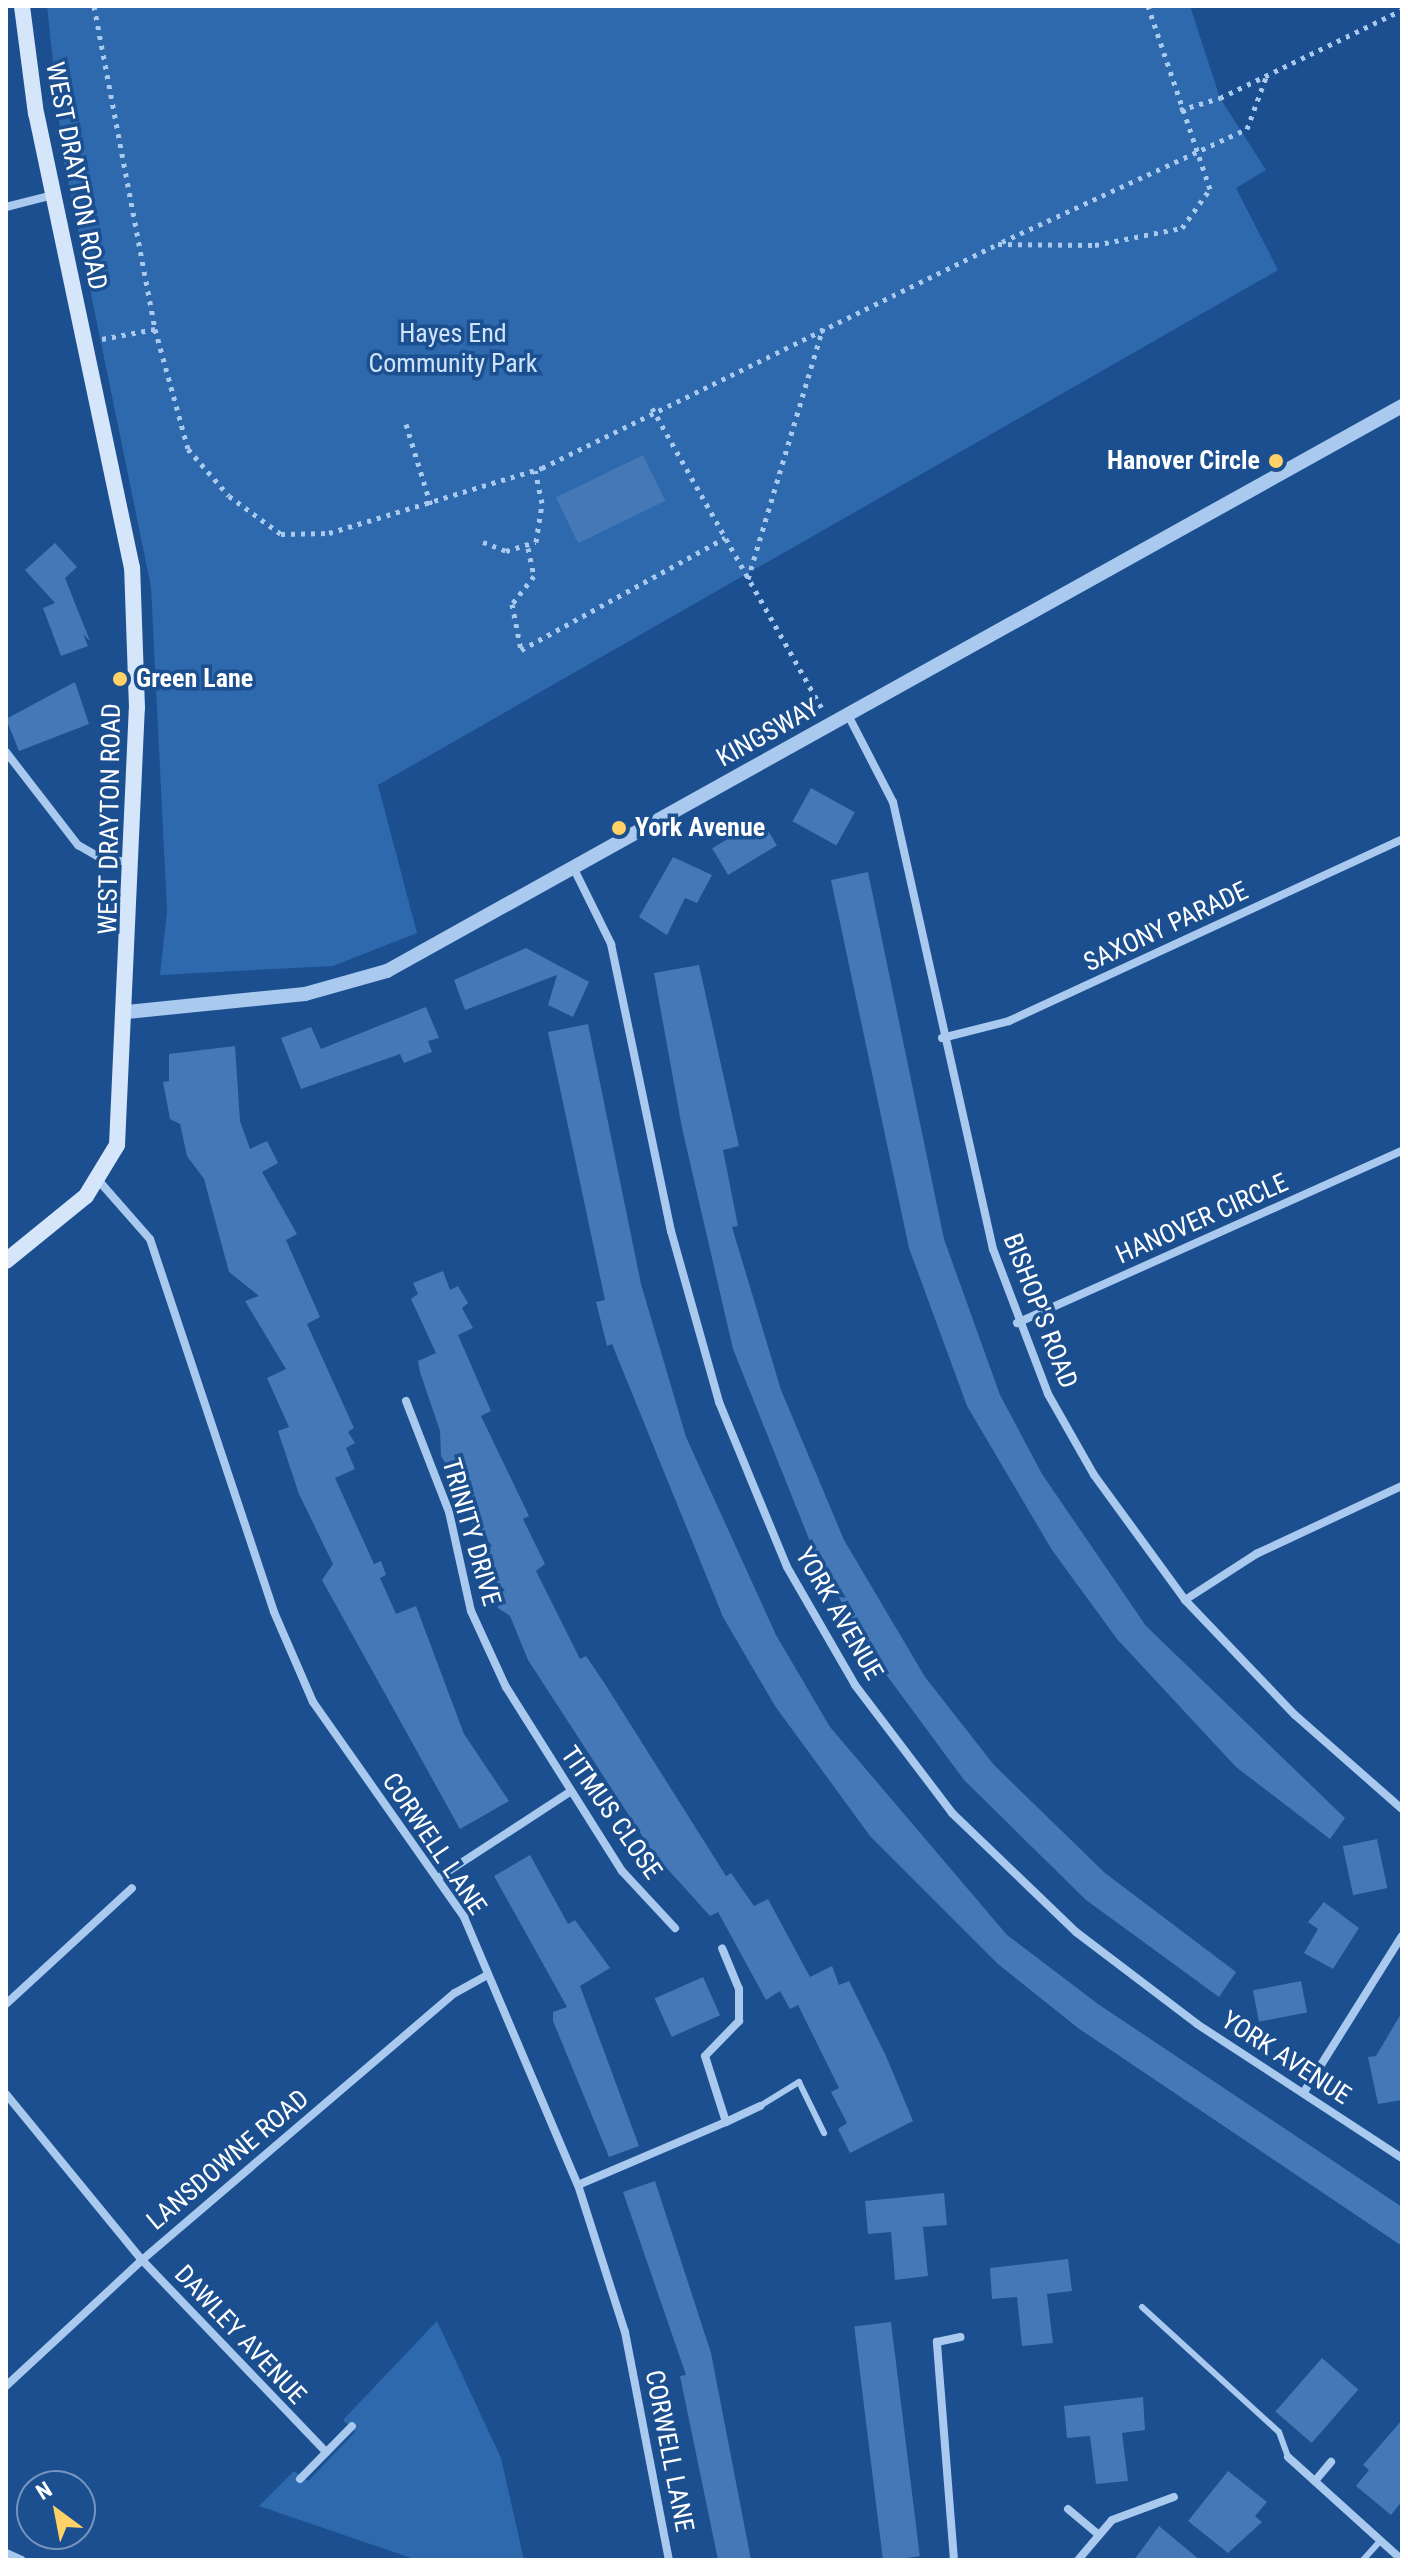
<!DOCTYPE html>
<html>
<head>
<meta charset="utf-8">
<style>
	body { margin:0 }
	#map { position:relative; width:1408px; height:2566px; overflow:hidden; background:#1b4f8f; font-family:"Roboto Condensed",sans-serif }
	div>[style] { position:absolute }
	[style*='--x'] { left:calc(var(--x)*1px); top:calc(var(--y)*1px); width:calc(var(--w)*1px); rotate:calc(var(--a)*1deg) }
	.green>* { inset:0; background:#2e69ad }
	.building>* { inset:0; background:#4478b7; transform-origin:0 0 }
	.path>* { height:5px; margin-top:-2.5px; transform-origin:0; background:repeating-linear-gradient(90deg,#a9c9ee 0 4px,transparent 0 10px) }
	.service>* { height:6px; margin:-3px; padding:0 3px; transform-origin:3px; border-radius:3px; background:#a9c9ee }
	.minor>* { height:8px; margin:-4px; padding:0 4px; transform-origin:4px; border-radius:4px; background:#a9c9ee }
	.tertiary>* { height:14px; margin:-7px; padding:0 7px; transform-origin:7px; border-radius:7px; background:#a9c9ee }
	.secondary>* { height:16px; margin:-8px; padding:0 8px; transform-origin:8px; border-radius:8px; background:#d6e6fa }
	.dots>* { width:22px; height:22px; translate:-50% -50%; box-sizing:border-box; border:4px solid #1b4f8f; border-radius:50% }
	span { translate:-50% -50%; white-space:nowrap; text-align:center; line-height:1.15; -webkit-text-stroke:7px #1b4f8f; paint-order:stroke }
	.street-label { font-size:26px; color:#fff }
	.park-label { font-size:26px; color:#cfe3fa }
	.poi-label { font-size:26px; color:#fff; font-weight:700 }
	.right { translate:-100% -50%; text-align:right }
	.left { translate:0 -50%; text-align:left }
	.frame { position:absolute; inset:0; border:8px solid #fff; pointer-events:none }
	.north { position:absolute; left:16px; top:2470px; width:80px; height:80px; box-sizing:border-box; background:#1b4f8f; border:2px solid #7695bc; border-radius:50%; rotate:328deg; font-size:22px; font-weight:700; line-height:32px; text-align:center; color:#fff }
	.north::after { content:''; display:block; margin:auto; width:28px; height:36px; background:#ffd166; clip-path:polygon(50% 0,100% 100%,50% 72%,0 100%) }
</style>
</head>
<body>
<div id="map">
	<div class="green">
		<i style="clip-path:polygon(47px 6px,1190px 6px,1220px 98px,1266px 170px,1236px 188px,1278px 270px,378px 785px,417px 933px,333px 966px,160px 975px,167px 911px,151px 587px,63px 157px)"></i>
		<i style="clip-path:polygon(437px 2321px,501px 2458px,524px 2560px,417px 2560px,259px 2506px,294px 2471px,308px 2481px,355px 2432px,343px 2420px)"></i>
	</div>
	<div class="building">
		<i style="left:643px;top:455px;width:51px;height:97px;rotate:64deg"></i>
		<i style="clip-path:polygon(55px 543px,77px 567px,65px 578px,90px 641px,83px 634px,88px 646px,61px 656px,43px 608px,55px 603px,25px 570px)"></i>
		<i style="clip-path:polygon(75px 682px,89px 724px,19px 751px,6px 719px)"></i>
		<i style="left:811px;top:788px;width:50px;height:38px;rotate:29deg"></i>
		<i style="left:761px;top:819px;width:31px;height:57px;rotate:59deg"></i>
		<i style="clip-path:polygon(673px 857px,712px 875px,697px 903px,685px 898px,667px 935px,639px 917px)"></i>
		<i style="clip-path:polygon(868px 872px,944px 1239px,1000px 1395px,1042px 1474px,1146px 1626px,1345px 1818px,1330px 1839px,1236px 1767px,1117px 1639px,1052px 1550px,967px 1406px,909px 1248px,831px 880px)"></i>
		<i style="clip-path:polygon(526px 948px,589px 982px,573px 1017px,548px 1005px,557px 975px,465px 1010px,454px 980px)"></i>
		<i style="clip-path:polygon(699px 965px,739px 1146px,723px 1150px,738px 1226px,732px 1227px,781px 1390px,844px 1540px,925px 1677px,994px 1765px,1105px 1873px,1236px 1972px,1219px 1997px,1086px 1900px,964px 1780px,865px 1646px,813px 1549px,733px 1349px,682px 1128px,654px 973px)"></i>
		<i style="clip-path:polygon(426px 1007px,439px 1038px,428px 1041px,432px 1052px,404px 1063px,400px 1054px,301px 1089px,281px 1038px,311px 1027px,321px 1049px)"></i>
		<i style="clip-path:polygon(588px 1024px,641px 1284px,686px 1437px,776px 1635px,830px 1727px,1007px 1935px,1098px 2004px,1402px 2207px,1402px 2246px,1078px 2028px,998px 1964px,870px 1836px,775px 1706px,723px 1617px,612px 1344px,607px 1346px,596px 1302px,605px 1300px,548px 1032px)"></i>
		<i style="clip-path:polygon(235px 1046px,240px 1121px,250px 1149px,267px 1141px,278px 1163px,262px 1172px,297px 1234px,286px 1240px,320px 1317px,307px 1324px,354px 1428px,348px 1432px,355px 1443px,346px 1448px,355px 1469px,335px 1478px,374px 1564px,381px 1561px,386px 1575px,380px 1578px,396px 1614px,416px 1606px,464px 1734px,509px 1801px,460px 1829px,322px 1580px,333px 1564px,299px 1494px,278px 1431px,289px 1427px,267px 1378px,286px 1369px,245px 1301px,259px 1296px,229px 1272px,204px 1179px,187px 1156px,180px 1124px,170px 1119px,163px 1082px,169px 1081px,169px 1054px)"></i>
		<i style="clip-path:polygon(443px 1271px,450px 1290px,458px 1286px,468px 1303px,462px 1308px,473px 1328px,458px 1335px,491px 1411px,481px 1416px,529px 1516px,523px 1519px,545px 1564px,536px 1571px,580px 1659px,586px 1656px,605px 1684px,726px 1876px,731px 1873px,754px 1906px,768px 1899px,810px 1977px,832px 1966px,839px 1985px,849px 1981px,886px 2056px,913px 2121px,850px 2153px,838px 2129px,847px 2123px,831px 2092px,839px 2088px,798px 2005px,790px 2009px,780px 1991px,766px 2000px,718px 1912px,710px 1916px,654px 1854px,528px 1660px,510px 1616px,498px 1608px,495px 1597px,505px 1590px,486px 1572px,483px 1551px,492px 1546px,471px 1522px,468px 1500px,441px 1456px,440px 1431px,420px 1372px,418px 1361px,436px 1353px,411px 1299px,418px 1294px,413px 1283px)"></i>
		<i style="left:1377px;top:1839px;width:50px;height:35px;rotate:78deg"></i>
		<i style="clip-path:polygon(530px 1855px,568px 1924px,575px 1920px,610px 1968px,580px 1986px,639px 2146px,609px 2157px,553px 2021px,553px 2012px,567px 2007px,494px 1876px)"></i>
		<i style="clip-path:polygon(1324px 1902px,1359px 1928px,1333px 1969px,1304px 1953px,1318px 1929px,1308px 1922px)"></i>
		<i style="left:703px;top:1977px;width:42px;height:53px;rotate:66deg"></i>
		<i style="left:1301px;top:1981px;width:32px;height:49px;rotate:79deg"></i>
		<i style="clip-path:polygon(1402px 2012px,1402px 2100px,1378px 2104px,1368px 2057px,1376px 2056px)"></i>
		<i style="clip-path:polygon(655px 2181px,711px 2353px,751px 2560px,718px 2560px,680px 2376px,686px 2375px,623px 2192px)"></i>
		<i style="clip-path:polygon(944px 2193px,947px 2225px,923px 2227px,928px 2276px,895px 2280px,891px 2232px,868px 2234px,865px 2201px)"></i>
		<i style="clip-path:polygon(1068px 2259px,1072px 2291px,1047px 2294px,1053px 2343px,1022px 2346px,1017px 2297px,992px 2299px,990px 2268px)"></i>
		<i style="left:891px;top:2322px;width:236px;height:37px;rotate:83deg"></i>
		<i style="left:1322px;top:2358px;width:48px;height:71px;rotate:41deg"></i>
		<i style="clip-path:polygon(1143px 2397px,1145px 2430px,1122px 2433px,1128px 2481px,1096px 2484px,1090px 2436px,1067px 2438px,1064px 2406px)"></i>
		<i style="clip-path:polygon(1402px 2420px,1402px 2501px,1391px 2515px,1356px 2486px,1369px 2470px,1363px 2465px)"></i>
		<i style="clip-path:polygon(1228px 2471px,1267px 2502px,1255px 2516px,1262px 2522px,1228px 2553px,1188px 2521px)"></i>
		<i style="clip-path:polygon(1159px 2526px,1200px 2560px,1134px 2560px)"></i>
	</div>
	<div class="path">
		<i style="--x:94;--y:6;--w:329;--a:79.3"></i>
		<i style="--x:155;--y:329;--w:124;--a:74.6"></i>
		<i style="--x:188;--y:449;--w:62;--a:48.9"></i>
		<i style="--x:229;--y:496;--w:64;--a:36.2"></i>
		<i style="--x:281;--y:534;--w:48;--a:-1.2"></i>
		<i style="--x:329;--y:533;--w:223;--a:-17"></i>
		<i style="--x:542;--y:468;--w:508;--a:-26.16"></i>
		<i style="--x:998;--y:244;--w:97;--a:0.6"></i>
		<i style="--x:1095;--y:245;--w:89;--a:-11.1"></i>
		<i style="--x:1182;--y:228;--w:48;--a:-54.3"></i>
		<i style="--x:1210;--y:189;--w:193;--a:-108.7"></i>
		<i style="--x:1180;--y:110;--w:42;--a:-16.7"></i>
		<i style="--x:1220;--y:98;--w:202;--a:-25.8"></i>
		<i style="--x:1002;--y:242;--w:270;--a:-24.8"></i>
		<i style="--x:1247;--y:129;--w:55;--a:-69.9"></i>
		<i style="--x:102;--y:339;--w:54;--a:-10.7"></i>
		<i style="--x:652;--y:408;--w:347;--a:60.5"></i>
		<i style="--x:406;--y:424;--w:86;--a:73"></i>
		<i style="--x:483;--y:542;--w:25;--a:21"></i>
		<i style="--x:506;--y:551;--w:31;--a:-17"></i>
		<i style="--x:536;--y:542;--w:39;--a:-81"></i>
		<i style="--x:542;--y:503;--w:33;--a:-102"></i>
		<i style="--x:528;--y:548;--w:29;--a:78"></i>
		<i style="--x:534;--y:576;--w:36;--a:128"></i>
		<i style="--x:512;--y:604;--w:47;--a:78.9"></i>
		<i style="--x:521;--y:650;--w:233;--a:-28.8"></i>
		<i style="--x:748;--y:579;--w:262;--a:-73.4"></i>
	</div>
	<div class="service">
		<i style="--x:760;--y:2106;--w:46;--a:-31.6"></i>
		<i style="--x:799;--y:2082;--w:57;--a:63.9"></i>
		<i style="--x:1142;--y:2307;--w:185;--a:42.4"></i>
		<i style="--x:1279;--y:2432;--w:27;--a:70"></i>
		<i style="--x:1363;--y:2560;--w:25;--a:-48"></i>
	</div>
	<div class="minor">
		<i style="--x:6;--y:207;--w:49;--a:-14.3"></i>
		<i style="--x:848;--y:715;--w:98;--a:62.7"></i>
		<i style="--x:893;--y:802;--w:458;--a:77.4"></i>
		<i style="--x:993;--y:1249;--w:155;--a:69.2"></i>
		<i style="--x:1048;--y:1394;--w:93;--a:60.4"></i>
		<i style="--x:1094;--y:1475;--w:155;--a:53.9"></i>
		<i style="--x:1185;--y:1600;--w:159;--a:46.3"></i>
		<i style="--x:1295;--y:1715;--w:142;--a:41.3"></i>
		<i style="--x:6;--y:752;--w:118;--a:52.3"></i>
		<i style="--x:78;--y:845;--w:28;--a:30"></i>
		<i style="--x:102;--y:859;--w:30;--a:6"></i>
		<i style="--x:574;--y:869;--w:84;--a:63.7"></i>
		<i style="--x:611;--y:944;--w:293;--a:78.2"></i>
		<i style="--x:671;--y:1231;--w:178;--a:74.3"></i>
		<i style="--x:719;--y:1402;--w:178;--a:67.6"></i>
		<i style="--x:787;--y:1567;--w:136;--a:60"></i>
		<i style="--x:855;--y:1685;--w:161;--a:52.8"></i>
		<i style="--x:952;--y:1813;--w:172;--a:43.8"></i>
		<i style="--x:1076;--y:1932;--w:152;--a:37.2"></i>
		<i style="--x:1197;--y:2024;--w:245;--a:33.2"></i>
		<i style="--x:942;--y:1038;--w:69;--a:-14.2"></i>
		<i style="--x:1009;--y:1021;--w:433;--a:-24.8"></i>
		<i style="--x:99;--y:1181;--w:77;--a:48.7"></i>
		<i style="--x:150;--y:1239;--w:393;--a:71.6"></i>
		<i style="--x:274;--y:1612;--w:98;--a:66.6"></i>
		<i style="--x:313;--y:1702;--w:263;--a:54.9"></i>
		<i style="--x:464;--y:1917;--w:291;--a:67"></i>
		<i style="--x:578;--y:2185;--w:154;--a:72.3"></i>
		<i style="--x:625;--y:2332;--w:232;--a:79.1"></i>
		<i style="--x:1017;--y:1323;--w:422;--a:-24.1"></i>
		<i style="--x:406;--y:1401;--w:119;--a:68.8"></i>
		<i style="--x:449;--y:1512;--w:101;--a:77.5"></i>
		<i style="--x:471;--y:1611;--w:84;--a:65.3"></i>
		<i style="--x:506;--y:1687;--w:218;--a:57.8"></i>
		<i style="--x:622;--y:1871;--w:78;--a:47.1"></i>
		<i style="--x:1185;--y:1600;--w:85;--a:-32.9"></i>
		<i style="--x:1256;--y:1554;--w:161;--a:-25"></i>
		<i style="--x:438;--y:1878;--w:158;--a:-33.1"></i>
		<i style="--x:6;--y:2004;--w:171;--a:-42.6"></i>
		<i style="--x:1304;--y:2092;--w:184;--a:-57.9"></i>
		<i style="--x:6;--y:2094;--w:215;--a:50.7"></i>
		<i style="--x:142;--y:2260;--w:266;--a:46.2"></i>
		<i style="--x:726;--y:2122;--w:38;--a:-25"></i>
		<i style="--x:578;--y:2185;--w:161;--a:-23.1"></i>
		<i style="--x:726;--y:2122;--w:69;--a:-107.7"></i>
		<i style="--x:705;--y:2056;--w:49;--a:-45.8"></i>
		<i style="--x:739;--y:2021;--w:32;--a:-90"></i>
		<i style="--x:739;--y:1989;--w:44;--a:-112.5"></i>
		<i style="--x:6;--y:2386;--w:185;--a:-42.8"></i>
		<i style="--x:142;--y:2260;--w:411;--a:-40.5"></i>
		<i style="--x:455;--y:1993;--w:35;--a:-29"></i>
		<i style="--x:1288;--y:2457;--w:154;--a:42.1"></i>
		<i style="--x:300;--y:2479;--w:74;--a:-45.5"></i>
		<i style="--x:1315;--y:2481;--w:25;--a:-50"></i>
		<i style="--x:1068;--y:2509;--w:40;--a:40"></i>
		<i style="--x:6;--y:2553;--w:17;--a:24"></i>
		<i style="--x:954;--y:2560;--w:219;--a:-94.5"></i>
		<i style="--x:937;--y:2342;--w:24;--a:-12"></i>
		<i style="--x:1078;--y:2560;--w:52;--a:-49.6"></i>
		<i style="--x:1112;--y:2520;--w:66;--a:-20.4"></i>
	</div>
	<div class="tertiary">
		<i style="--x:127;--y:1012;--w:179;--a:-5.8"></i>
		<i style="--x:305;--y:994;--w:85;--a:-15.7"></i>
		<i style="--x:387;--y:971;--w:1162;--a:-29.1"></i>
	</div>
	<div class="secondary">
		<i style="--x:6;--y:1261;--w:103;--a:-39.1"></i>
		<i style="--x:86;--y:1196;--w:60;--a:-58.7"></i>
		<i style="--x:117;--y:1145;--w:437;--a:-87.4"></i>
		<i style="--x:137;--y:708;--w:140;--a:-92"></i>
		<i style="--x:132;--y:568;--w:464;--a:-101.9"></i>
		<i style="--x:36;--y:114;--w:109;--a:-97.4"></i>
	</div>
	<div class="dots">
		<i style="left:1276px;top:461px;background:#ffd166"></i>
		<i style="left:120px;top:679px;background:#ffd166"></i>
		<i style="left:619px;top:828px;background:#ffd166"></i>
	</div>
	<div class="street-label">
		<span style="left:76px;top:176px;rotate:79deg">WEST DRAYTON ROAD</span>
		<span style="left:768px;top:733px;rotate:-29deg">KINGSWAY</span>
		<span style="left:110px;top:819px;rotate:-89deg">WEST DRAYTON ROAD</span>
		<span style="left:1166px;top:927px;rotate:-25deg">SAXONY PARADE</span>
		<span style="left:1202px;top:1219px;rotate:-24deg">HANOVER CIRCLE</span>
		<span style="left:1040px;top:1311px;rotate:69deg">BISHOP'S ROAD</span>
		<span style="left:471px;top:1532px;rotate:74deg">TRINITY DRIVE</span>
		<span style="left:839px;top:1614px;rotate:60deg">YORK AVENUE</span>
		<span style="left:611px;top:1813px;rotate:55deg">TITMUS CLOSE</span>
		<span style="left:434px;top:1844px;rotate:56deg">CORWELL LANE</span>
		<span style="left:1286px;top:2058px;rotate:33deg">YORK AVENUE</span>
		<span style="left:228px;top:2160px;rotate:-40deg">LANSDOWNE ROAD</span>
		<span style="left:240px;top:2335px;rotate:47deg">DAWLEY AVENUE</span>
		<span style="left:669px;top:2451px;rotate:79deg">CORWELL LANE</span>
	</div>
	<div class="park-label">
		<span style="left:453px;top:349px">Hayes End<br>Community Park</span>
	</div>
	<div class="poi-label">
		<span class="right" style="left:1260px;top:461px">Hanover Circle</span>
		<span class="left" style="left:136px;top:679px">Green Lane</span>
		<span class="left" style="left:635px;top:828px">York Avenue</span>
	</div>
	<div class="frame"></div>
	<div class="north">N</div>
</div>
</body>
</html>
